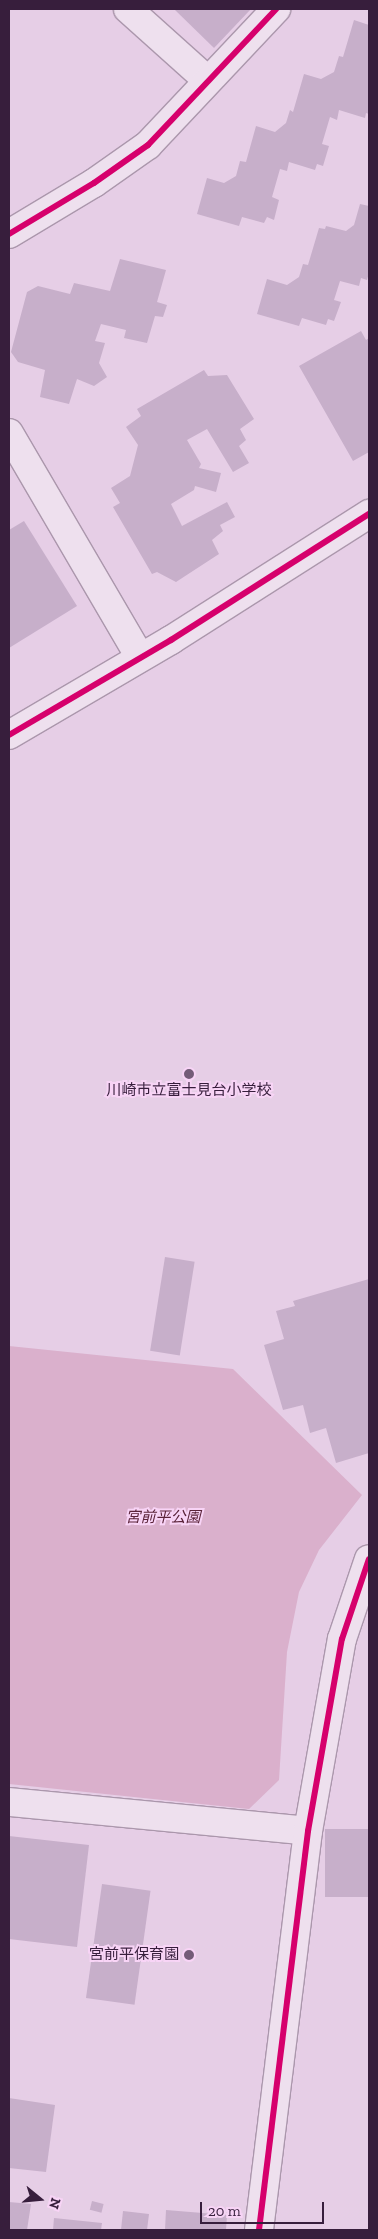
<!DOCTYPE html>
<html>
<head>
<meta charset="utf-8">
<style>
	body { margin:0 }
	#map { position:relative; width:378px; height:2239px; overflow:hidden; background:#e6cee6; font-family:"Zilla Slab","Noto Sans JP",serif }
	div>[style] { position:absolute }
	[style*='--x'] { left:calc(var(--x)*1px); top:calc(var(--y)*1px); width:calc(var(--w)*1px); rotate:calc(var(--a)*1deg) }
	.green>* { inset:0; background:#dab0cc }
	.building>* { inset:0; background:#c7afca; transform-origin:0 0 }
	.roads { filter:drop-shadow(1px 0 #ab97ac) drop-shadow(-1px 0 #ab97ac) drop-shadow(0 1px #ab97ac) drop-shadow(0 -1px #ab97ac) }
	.street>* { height:28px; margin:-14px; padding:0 14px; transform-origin:14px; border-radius:14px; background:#eee0ee }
	.secondary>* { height:28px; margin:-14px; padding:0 14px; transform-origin:14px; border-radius:14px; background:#eee0ee }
	.cycleway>* { height:6px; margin:-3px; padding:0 3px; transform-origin:3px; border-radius:3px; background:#d6006c }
	.dots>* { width:14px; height:14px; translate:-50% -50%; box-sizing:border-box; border:2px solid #f8d4f6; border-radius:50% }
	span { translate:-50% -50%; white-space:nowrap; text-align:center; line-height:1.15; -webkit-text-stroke:4px #f8d4f6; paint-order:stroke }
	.poi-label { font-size:15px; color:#371e3c }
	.right { translate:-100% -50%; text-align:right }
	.park-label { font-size:15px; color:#5a2339; font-style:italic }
	.frame { position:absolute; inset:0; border:10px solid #371e3c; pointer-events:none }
	.north { position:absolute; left:15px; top:2174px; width:50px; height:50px; -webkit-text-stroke:4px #f8d4f6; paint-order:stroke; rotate:107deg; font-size:14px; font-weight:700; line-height:20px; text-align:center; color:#371e3c }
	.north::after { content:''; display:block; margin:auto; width:18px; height:22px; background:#371e3c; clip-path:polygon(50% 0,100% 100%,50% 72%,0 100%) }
	.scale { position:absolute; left:200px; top:2202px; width:124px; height:22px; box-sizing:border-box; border:2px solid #371e3c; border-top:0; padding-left:6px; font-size:15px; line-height:18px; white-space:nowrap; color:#371e3c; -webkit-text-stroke:4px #f8d4f6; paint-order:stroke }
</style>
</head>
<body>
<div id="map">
	<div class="green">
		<i style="clip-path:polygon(9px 1346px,233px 1369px,362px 1495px,319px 1550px,299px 1592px,287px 1652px,279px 1780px,249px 1809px,9px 1784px)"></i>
	</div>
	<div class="building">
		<i style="clip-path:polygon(174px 9px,251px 9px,214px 48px)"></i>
		<i style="clip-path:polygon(354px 20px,369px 25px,369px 114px,366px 113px,365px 118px,339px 110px,337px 120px,330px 117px,322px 144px,329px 146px,323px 166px,317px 164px,315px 170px,289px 162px,287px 171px,280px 169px,272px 197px,279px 200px,274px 220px,267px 217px,264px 223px,242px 217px,239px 226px,197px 214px,207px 178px,224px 183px,236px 176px,240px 161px,246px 162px,256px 126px,275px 132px,286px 123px,290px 110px,293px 112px,304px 74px,321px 79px,334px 72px,339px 56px,343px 57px)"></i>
		<i style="clip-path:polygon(360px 204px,369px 206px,369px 273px,367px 280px,361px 278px,359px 286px,340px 281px,334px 300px,341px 302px,334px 321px,328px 319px,326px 325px,302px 318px,299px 326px,257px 314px,267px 279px,287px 285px,299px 277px,303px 264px,308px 265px,319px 228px,325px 229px,326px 226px,346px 231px,354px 225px)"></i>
		<i style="clip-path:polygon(120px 259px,166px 270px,157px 302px,167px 305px,163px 317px,155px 316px,147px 343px,124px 338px,126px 330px,101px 324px,95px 341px,105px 343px,99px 363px,107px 377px,94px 386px,77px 379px,69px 404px,40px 397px,45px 370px,18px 362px,11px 352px,27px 292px,38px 286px,70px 294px,74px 283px,110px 291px)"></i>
		<i style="clip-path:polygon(361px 331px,366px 340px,369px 338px,369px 452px,353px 461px,299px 366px)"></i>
		<i style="clip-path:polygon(204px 370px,208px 376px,227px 375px,254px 419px,240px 429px,246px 440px,239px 446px,249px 463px,233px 472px,207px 429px,187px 440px,201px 464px,199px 468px,221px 473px,216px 492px,195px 486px,194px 490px,171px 504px,182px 526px,227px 502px,235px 517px,220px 525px,223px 531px,212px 540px,219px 554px,176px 582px,157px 572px,152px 574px,113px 507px,120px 503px,111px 488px,130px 476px,138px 445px,126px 427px,141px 416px,137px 409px)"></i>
		<i style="clip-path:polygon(24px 521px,77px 606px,9px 648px,9px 530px)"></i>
		<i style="left:165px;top:1257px;width:30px;height:95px;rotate:9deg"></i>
		<i style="clip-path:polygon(369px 1279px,369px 1453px,336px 1463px,326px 1428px,310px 1433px,303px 1405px,283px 1410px,264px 1345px,284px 1339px,276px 1311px,295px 1306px,293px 1301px)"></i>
		<i style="left:369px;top:1829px;width:68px;height:44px;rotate:90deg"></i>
		<i style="clip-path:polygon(9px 1836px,89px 1845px,77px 1947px,9px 1939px)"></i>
		<i style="left:102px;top:1884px;width:49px;height:115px;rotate:8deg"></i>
		<i style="clip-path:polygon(9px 2098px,55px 2105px,46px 2172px,9px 2168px)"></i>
		<i style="left:92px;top:2201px;width:12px;height:9px;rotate:14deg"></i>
		<i style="clip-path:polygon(9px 2202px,31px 2204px,27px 2230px,9px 2230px)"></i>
		<i style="clip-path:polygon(166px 2210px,227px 2215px,226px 2230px,165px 2230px)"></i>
		<i style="clip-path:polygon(123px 2211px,149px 2214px,147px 2230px,121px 2230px)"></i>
		<i style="clip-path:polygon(54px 2218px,102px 2223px,101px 2230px,53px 2230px)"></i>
	</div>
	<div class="roads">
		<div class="street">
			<i style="--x:128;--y:9;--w:106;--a:41.9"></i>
			<i style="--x:9;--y:234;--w:99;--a:-31"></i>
			<i style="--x:94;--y:183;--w:66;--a:-35.1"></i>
			<i style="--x:148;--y:145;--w:187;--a:-46.7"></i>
			<i style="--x:9;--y:433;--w:259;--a:59.7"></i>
			<i style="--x:9;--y:1802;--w:300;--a:5.5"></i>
			<i style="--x:259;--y:2230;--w:402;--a:-83"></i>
			<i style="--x:308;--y:1831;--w:195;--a:-80"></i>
			<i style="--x:342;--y:1639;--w:84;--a:-71.4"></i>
		</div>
		<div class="secondary">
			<i style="--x:9;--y:735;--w:188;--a:-30.4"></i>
			<i style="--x:171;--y:640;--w:235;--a:-32.5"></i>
		</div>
	</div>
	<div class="cycleway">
		<i style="--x:9;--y:234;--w:99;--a:-31"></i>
		<i style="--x:94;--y:183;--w:66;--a:-35.1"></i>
		<i style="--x:148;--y:145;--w:187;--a:-46.7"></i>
		<i style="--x:9;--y:735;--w:188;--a:-30.4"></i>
		<i style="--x:171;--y:640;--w:235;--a:-32.5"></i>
		<i style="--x:259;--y:2230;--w:402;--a:-83"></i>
		<i style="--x:308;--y:1831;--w:195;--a:-80"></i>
		<i style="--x:342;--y:1639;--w:84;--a:-71.4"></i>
	</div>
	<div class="dots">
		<i style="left:189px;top:1074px;background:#745c78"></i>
		<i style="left:189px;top:1955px;background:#745c78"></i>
	</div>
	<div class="poi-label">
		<span style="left:189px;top:1091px">川崎市立富士見台小学校</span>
		<span class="right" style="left:179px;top:1955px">宮前平保育園</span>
	</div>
	<div class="park-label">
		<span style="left:163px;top:1518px">宮前平公園</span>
	</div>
	<div class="frame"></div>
	<div class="north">N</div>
	<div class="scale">20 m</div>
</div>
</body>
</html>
